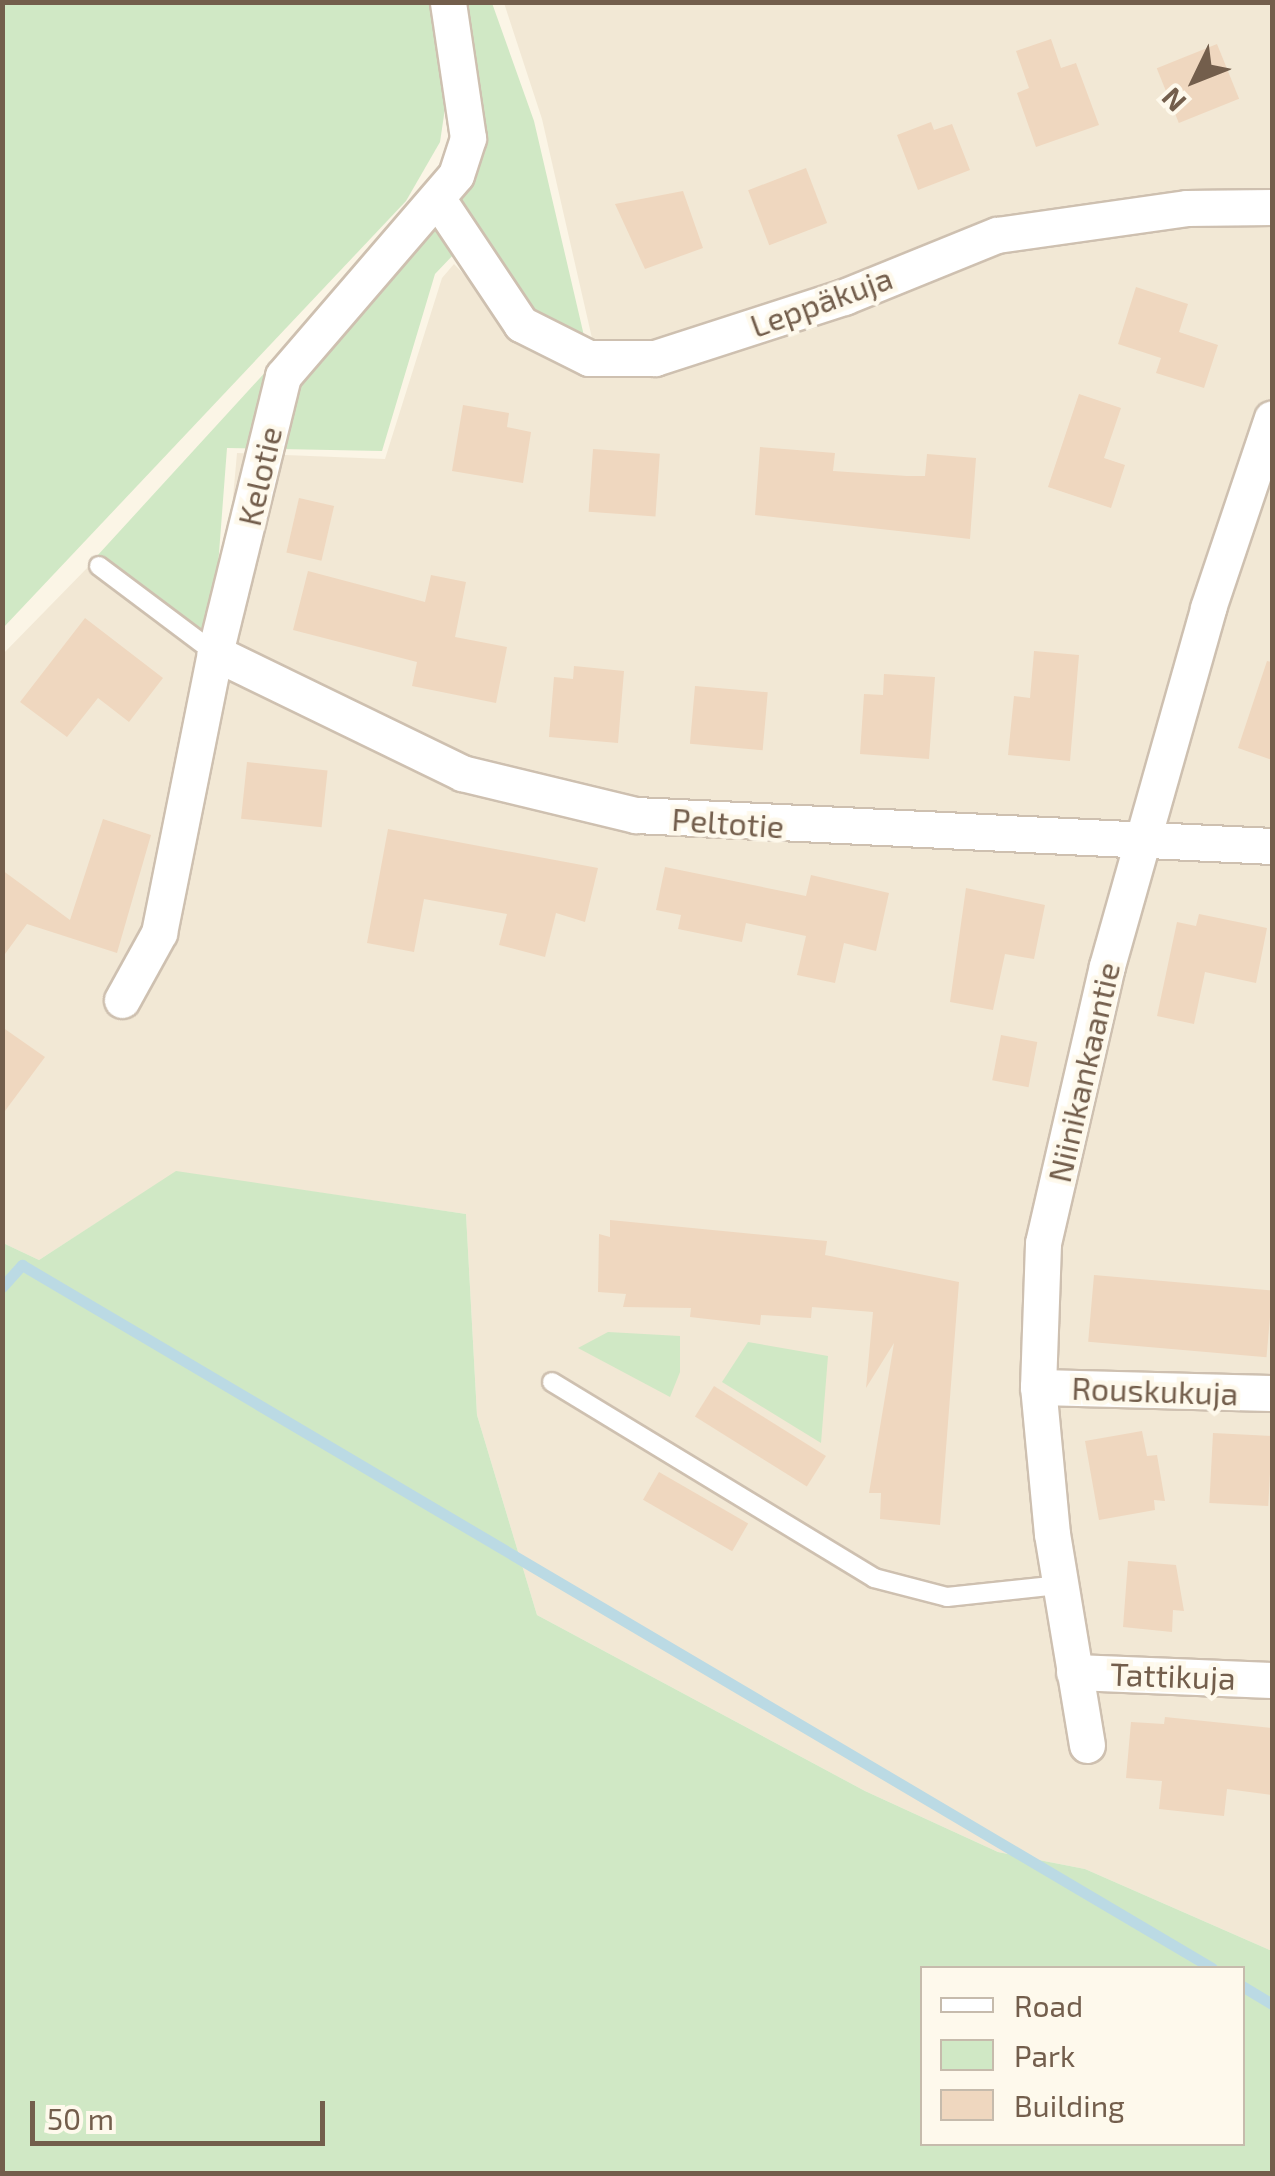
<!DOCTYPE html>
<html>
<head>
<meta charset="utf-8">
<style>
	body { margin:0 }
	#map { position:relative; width:1275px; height:2176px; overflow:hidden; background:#fbf5e6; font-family:"Exo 2",sans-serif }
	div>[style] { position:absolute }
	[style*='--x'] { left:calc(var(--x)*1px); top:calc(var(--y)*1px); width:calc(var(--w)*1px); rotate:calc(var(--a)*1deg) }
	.residential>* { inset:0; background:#f2e8d5 }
	.green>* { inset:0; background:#d0e8c5 }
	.stream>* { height:11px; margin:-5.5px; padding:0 5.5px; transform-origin:5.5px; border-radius:5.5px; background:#bbdae4 }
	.building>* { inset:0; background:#efd7bf; transform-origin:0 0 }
	.roads { filter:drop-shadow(2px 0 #cec0b0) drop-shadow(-2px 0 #cec0b0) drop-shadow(0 2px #cec0b0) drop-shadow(0 -2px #cec0b0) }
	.lane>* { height:18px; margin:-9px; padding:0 9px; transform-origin:9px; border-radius:9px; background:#fff }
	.street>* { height:35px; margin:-17.5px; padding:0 17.5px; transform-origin:17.5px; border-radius:17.5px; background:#fff }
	span { translate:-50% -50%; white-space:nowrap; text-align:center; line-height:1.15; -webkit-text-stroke:9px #fef9ec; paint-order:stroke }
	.street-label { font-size:32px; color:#735e4c }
	.frame { position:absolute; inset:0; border:5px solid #735e4c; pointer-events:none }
	.legend { position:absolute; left:920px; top:1966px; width:325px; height:180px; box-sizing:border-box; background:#fef9ec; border:2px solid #c6bbac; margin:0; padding:12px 18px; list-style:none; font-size:30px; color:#735e4c }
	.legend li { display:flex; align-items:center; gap:20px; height:50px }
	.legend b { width:50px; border:2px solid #c6bbac }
	.north { position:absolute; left:1145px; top:30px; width:100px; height:100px; -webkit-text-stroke:8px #fef9ec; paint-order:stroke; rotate:227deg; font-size:28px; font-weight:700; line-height:40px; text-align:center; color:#735e4c }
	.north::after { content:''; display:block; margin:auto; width:35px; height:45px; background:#735e4c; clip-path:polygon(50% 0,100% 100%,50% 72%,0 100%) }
	.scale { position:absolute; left:30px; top:2101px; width:295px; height:45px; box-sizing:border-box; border:5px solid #735e4c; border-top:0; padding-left:12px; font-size:30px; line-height:35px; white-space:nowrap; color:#735e4c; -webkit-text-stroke:8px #fef9ec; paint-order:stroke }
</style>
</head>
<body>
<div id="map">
	<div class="residential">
		<i style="clip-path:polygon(504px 3px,1272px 3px,1272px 1951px,1085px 1869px,998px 1852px,865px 1791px,537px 1615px,477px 1415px,466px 1214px,176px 1172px,39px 1260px,3px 1243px,2px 655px,90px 565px,218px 665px,237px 453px,385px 459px,442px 278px,454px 264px,512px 325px,599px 369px,542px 119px)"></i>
	</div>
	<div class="green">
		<i style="clip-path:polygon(3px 3px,438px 3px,451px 68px,440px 142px,406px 201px,3px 628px)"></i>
		<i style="clip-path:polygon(453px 3px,492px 3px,534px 121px,588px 353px,455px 253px,435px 274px,382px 451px,227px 448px,212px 645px,97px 556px,334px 297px,455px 149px)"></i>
		<i style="clip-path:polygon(evenodd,176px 1171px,466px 1214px,477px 1415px,537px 1615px,865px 1791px,998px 1852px,1085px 1869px,1272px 1951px,1272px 2173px,3px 2173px,3px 1243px,39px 1260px,176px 1171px,1242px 1968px,1242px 2144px,922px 2144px,922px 1968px,1242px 1968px)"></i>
		<i style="clip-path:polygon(608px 1332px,680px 1336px,680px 1372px,670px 1397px,578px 1348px)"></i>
		<i style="clip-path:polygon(748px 1342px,828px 1356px,821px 1443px,722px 1382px)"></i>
	</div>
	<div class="stream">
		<i style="--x:2;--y:1287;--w:30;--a:-48"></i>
		<i style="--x:22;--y:1265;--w:1382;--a:30.57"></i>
		<i style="--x:1242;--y:1986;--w:35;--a:31"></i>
	</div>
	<div class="building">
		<i style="clip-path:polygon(1051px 39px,1061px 68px,1076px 63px,1099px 125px,1036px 147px,1017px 93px,1029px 88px,1016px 51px)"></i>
		<i style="left:1217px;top:44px;width:59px;height:65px;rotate:68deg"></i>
		<i style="clip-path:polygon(931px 122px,934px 130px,952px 124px,970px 170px,918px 190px,897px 135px)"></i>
		<i style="left:806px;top:168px;width:59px;height:62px;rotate:69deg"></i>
		<i style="clip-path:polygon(683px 191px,703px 248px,645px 269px,615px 204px)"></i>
		<i style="clip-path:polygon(1136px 287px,1188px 304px,1179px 332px,1218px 345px,1204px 388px,1156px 373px,1161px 358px,1118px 344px)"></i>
		<i style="clip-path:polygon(1079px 394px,1121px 408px,1104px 458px,1125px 465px,1111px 508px,1048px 487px)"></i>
		<i style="clip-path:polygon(463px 405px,509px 413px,507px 427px,531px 432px,523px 483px,452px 471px)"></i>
		<i style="clip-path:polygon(760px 447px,835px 453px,833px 471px,907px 476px,925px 476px,927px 454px,976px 458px,970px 539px,755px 515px)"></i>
		<i style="left:593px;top:449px;width:67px;height:63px;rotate:4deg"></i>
		<i style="left:299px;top:498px;width:36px;height:56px;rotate:13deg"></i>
		<i style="clip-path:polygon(308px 571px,425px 602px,431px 575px,466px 582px,455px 637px,507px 647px,496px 703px,412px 686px,417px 662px,293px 630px)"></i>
		<i style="clip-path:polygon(85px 618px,163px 678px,129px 722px,98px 698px,67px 737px,20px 702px)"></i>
		<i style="clip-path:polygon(1034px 651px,1079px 655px,1070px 761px,1008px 755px,1014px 696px,1030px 698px)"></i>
		<i style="clip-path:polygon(1267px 661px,1272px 662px,1272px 760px,1238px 748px)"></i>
		<i style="clip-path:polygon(574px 666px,624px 671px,618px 743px,549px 737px,554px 677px,573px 679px)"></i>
		<i style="clip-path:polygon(884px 674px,935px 677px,929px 759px,860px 754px,864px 694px,883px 695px)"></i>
		<i style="left:695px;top:686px;width:73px;height:58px;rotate:5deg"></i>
		<i style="left:247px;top:762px;width:81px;height:57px;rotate:6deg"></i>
		<i style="clip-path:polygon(103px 819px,151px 835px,117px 953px,27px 924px,2px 958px,2px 870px,70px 920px)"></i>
		<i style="clip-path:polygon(388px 829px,598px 868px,585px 922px,556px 913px,545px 957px,499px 945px,507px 914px,424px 899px,414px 952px,367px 943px)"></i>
		<i style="clip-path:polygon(665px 867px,806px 896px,811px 875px,889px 893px,876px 951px,844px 943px,835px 983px,797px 975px,806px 936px,746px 923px,742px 942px,678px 929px,681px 915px,656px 910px)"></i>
		<i style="clip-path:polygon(966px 888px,1045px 905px,1034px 959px,1005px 954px,993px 1010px,950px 1002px)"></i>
		<i style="clip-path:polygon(1199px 914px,1267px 928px,1256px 983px,1205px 972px,1194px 1024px,1157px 1016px,1177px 922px,1196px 926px)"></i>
		<i style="clip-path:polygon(2px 1027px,45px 1057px,2px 1115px)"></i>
		<i style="left:1001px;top:1035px;width:37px;height:46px;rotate:11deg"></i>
		<i style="clip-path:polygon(610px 1220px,827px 1241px,825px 1255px,959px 1282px,940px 1525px,880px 1519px,881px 1493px,869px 1493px,894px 1343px,866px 1388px,873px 1312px,812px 1307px,811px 1318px,761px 1315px,760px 1325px,690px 1317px,691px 1308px,623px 1307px,626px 1294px,598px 1292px,599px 1234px,610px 1237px)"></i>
		<i style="left:1094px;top:1275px;width:179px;height:67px;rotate:5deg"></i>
		<i style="left:714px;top:1386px;width:132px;height:36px;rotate:32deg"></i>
		<i style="clip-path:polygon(1142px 1431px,1147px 1456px,1157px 1455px,1165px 1501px,1154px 1500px,1155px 1510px,1099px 1520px,1085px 1441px)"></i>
		<i style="left:1213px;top:1433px;width:59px;height:70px;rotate:3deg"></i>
		<i style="left:659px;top:1472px;width:103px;height:32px;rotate:30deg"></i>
		<i style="clip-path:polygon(1128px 1561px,1176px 1565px,1184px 1611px,1173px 1610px,1172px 1632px,1123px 1627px)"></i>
		<i style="clip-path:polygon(1165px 1717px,1272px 1728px,1272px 1795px,1227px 1789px,1224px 1816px,1159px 1809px,1162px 1781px,1126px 1778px,1131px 1722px,1164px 1724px)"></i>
	</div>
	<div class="roads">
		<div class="lane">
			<i style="--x:99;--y:566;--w:145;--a:36.9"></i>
			<i style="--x:552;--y:1382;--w:377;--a:31.3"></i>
			<i style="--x:874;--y:1578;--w:75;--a:14.6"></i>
			<i style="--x:947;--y:1597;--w:114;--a:-6.1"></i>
		</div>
		<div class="street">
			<i style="--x:439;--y:201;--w:148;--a:56.3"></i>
			<i style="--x:521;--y:324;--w:76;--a:26.6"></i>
			<i style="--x:589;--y:358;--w:66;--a:0"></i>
			<i style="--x:655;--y:358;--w:199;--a:-17.9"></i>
			<i style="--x:844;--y:297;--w:165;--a:-22.1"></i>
			<i style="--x:997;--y:235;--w:191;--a:-8.1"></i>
			<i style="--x:1186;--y:208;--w:86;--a:-0.7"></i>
			<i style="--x:215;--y:653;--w:275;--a:25.9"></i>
			<i style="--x:462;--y:773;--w:179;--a:13.6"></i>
			<i style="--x:636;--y:815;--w:637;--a:2.79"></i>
			<i style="--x:122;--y:1000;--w:77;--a:-61.1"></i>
			<i style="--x:159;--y:933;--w:286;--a:-78.7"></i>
			<i style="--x:215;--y:653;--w:285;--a:-76.2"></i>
			<i style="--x:283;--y:376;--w:265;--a:-49.3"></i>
			<i style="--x:456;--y:175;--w:39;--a:-72"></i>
			<i style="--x:468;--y:138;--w:137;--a:-98.4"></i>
			<i style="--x:1038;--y:1387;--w:234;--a:1.5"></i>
			<i style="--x:1074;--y:1672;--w:198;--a:2.3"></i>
			<i style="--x:1087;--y:1745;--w:214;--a:-99.4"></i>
			<i style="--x:1052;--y:1534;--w:148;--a:-95.4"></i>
			<i style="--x:1038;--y:1387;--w:144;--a:-88"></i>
			<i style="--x:1043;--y:1243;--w:284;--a:-77"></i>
			<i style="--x:1107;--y:966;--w:372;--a:-74.2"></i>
			<i style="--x:1208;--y:608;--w:200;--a:-71.4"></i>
		</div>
	</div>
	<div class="street-label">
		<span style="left:821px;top:301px;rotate:-20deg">Leppäkuja</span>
		<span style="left:259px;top:476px;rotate:-77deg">Kelotie</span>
		<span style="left:728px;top:822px;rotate:4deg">Peltotie</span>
		<span style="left:1083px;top:1072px;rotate:-77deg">Niinikankaantie</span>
		<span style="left:1155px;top:1390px;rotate:2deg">Rouskukuja</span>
		<span style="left:1173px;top:1675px;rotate:2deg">Tattikuja</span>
	</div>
	<div class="frame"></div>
	<ul class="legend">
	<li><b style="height:12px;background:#fff"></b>Road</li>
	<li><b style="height:28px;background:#d0e8c5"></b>Park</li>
	<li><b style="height:28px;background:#efd7bf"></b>Building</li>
	</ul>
	<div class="north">N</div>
	<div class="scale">50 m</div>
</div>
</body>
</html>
